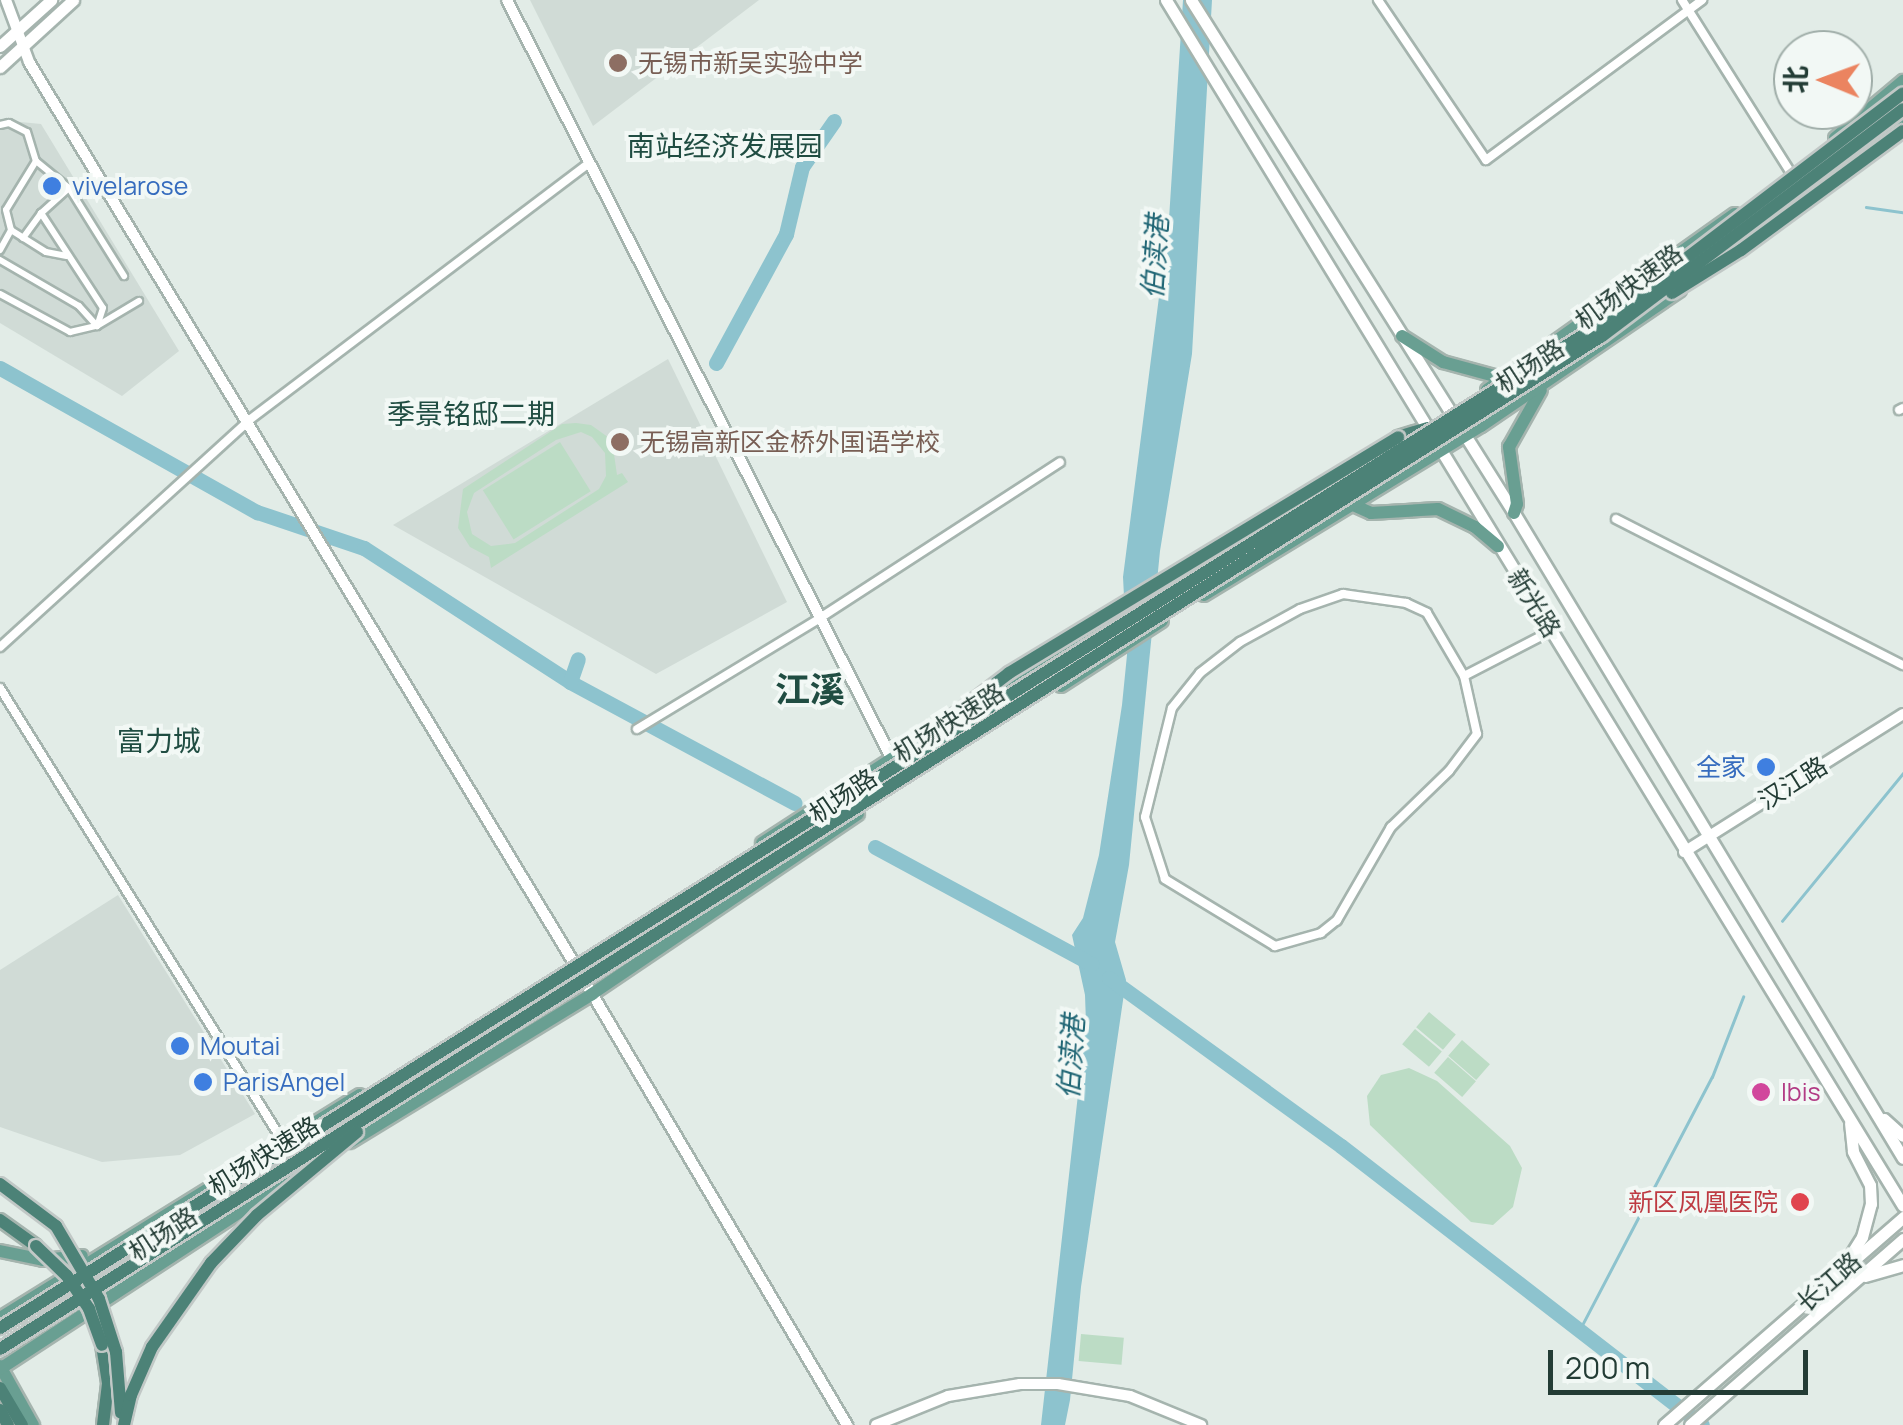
<!DOCTYPE html>
<html>
<head>
<meta charset="utf-8">
<style>
	body { margin:0 }
	#map { position:relative; width:1903px; height:1425px; overflow:hidden; background:#e2ece7; font-family:Manrope,"Noto Sans SC",sans-serif }
	div>[style] { position:absolute }
	[style*='--x'] { left:calc(var(--x)*1px); top:calc(var(--y)*1px); width:calc(var(--w)*1px); rotate:calc(var(--a)*1deg) }
	.built>* { inset:0; background:#d0dbd6 }
	.green>* { inset:0; background:#bcdcc5; transform-origin:0 0 }
	.water>* { inset:0; background:#8dc3ce }
	.stream>* { height:2.5px; margin:-1.25px; padding:0 1.25px; transform-origin:1.25px; border-radius:1.25px; background:#8dc3ce }
	.river>* { height:15px; margin:-7.5px; padding:0 7.5px; transform-origin:7.5px; border-radius:7.5px; background:#8dc3ce }
	.roads { filter:drop-shadow(2px 0 #a5b4ae) drop-shadow(-2px 0 #a5b4ae) drop-shadow(0 2px #a5b4ae) drop-shadow(0 -2px #a5b4ae) }
	.pedestrian>* { height:6px; margin:-3px; padding:0 3px; transform-origin:3px; border-radius:3px; background:#fff }
	.minor>* { height:8px; margin:-4px; padding:0 4px; transform-origin:4px; border-radius:4px; background:#fff }
	.tertiary>* { height:10px; margin:-5px; padding:0 5px; transform-origin:5px; border-radius:5px; background:#fff }
	.secondary>* { height:11px; margin:-5.5px; padding:0 5.5px; transform-origin:5.5px; border-radius:5.5px; background:#fff }
	.primary>* { height:12px; margin:-6px; padding:0 6px; transform-origin:6px; border-radius:6px; background:#699f92 }
	.trunk>* { height:12px; margin:-6px; padding:0 6px; transform-origin:6px; border-radius:6px; background:#4c8277 }
	.bridges { filter:drop-shadow(2px 0 #c1c8c6) drop-shadow(-2px 0 #c1c8c6) drop-shadow(0 2px #c1c8c6) drop-shadow(0 -2px #c1c8c6) }
	.trunk-bridge>* { height:12px; margin:-6px; padding:0 6px; transform-origin:6px; border-radius:6px; background:#4c8277 }
	.dots>* { width:28px; height:28px; translate:-50% -50%; box-sizing:border-box; border:5px solid #f2f8f5; border-radius:50% }
	span { translate:-50% -50%; white-space:nowrap; text-align:center; line-height:1.15; -webkit-text-stroke:8px #f2f8f5; paint-order:stroke }
	.education-label { font-size:25px; color:#785e54 }
	.left { translate:0 -50%; text-align:left }
	.shop-label { font-size:25px; color:#366cbe }
	.right { translate:-100% -50%; text-align:right }
	.street-label { font-size:25px; color:#233c35 }
	.hotel-label { font-size:25px; color:#b23c85 }
	.health-label { font-size:25px; color:#be3a42 }
	.neighbourhood-label { font-size:28px; color:#204d42 }
	.water-label { font-size:28px; color:#206675; font-style:italic }
	.district-label { font-size:35px; color:#204d42; font-weight:700 }
	.north { position:absolute; left:1773px; top:30px; width:100px; height:100px; box-sizing:border-box; background:#f2f8f5; border:2px solid #9fada8; border-radius:50%; rotate:271deg; font-size:28px; font-weight:700; line-height:40px; text-align:center; color:#233c35 }
	.north::after { content:''; display:block; margin:auto; width:35px; height:45px; background:#eb8460; clip-path:polygon(50% 0,100% 100%,50% 72%,0 100%) }
	.scale { position:absolute; left:1548px; top:1350px; width:260px; height:45px; box-sizing:border-box; border:5px solid #233c35; border-top:0; padding-left:12px; font-size:30px; line-height:35px; white-space:nowrap; color:#233c35; -webkit-text-stroke:8px #f2f8f5; paint-order:stroke }
</style>
</head>
<body>
<div id="map">
	<div class="built">
		<i style="clip-path:polygon(530px 0,759px 0,593px 126px)"></i>
		<i style="clip-path:polygon(0 120px,41px 124px,179px 351px,122px 396px,0 323px)"></i>
		<i style="clip-path:polygon(668px 359px,787px 602px,656px 674px,393px 525px)"></i>
		<i style="clip-path:polygon(118px 895px,255px 1114px,180px 1155px,102px 1162px,0 1127px,0 970px)"></i>
	</div>
	<div class="green">
		<i style="clip-path:polygon(evenodd,576px 423px,591px 425px,612px 440px,617px 475px,622px 473px,628px 482px,491px 568px,489px 557px,470px 547px,458px 528px,463px 489px,562px 424px,576px 423px,581px 432px,592px 437px,605px 453px,606px 476px,599px 489px,515px 543px,491px 546px,472px 534px,467px 512px,474px 493px,556px 440px,581px 432px)"></i>
		<i style="left:560px;top:442px;width:58px;height:91px;rotate:58deg"></i>
		<i style="left:1429px;top:1012px;width:35px;height:20px;rotate:40deg"></i>
		<i style="left:1415px;top:1029px;width:35px;height:20px;rotate:40deg"></i>
		<i style="left:1462px;top:1040px;width:37px;height:21px;rotate:41deg"></i>
		<i style="left:1448px;top:1057px;width:37px;height:21px;rotate:41deg"></i>
		<i style="clip-path:polygon(1409px 1068px,1437px 1081px,1510px 1146px,1522px 1168px,1513px 1207px,1493px 1225px,1471px 1222px,1370px 1125px,1367px 1096px,1381px 1075px)"></i>
		<i style="left:1081px;top:1334px;width:43px;height:27px;rotate:5deg"></i>
	</div>
	<div class="water">
		<i style="clip-path:polygon(1183px 0,1212px 0,1192px 354px,1160px 551px,1129px 865px,1115px 942px,1126px 980px,1081px 1287px,1070px 1400px,1065px 1425px,1041px 1425px,1086px 1023px,1085px 995px,1072px 935px,1083px 918px,1099px 855px,1122px 705px,1127px 655px,1123px 577px,1169px 219px)"></i>
	</div>
	<div class="stream">
		<i style="--x:1866;--y:207;--w:37;--a:8"></i>
		<i style="--x:1782;--y:921;--w:191;--a:-50.7"></i>
		<i style="--x:1580;--y:1329;--w:284;--a:-62.4"></i>
		<i style="--x:1712;--y:1077;--w:86;--a:-68.8"></i>
	</div>
	<div class="river">
		<i style="--x:716;--y:363;--w:147;--a:-61.5"></i>
		<i style="--x:786;--y:234;--w:69;--a:-76.6"></i>
		<i style="--x:802;--y:167;--w:56;--a:-55.2"></i>
		<i style="--x:0;--y:368;--w:295;--a:29.3"></i>
		<i style="--x:257;--y:512;--w:113;--a:18.6"></i>
		<i style="--x:364;--y:548;--w:246;--a:33"></i>
		<i style="--x:570;--y:682;--w:255;--a:28.3"></i>
		<i style="--x:570;--y:682;--w:24;--a:-71"></i>
		<i style="--x:875;--y:847;--w:246;--a:28.4"></i>
		<i style="--x:1109;--y:978;--w:286;--a:35.9"></i>
		<i style="--x:1341;--y:1146;--w:456;--a:37.7"></i>
	</div>
	<div class="roads">
		<div class="pedestrian">
			<i style="--x:0;--y:125;--w:9;--a:-13"></i>
			<i style="--x:9;--y:123;--w:20;--a:27"></i>
			<i style="--x:27;--y:132;--w:30;--a:73"></i>
			<i style="--x:36;--y:161;--w:43;--a:39.3"></i>
			<i style="--x:69;--y:188;--w:104;--a:58"></i>
			<i style="--x:36;--y:161;--w:57;--a:121.5"></i>
			<i style="--x:6;--y:210;--w:21;--a:76"></i>
			<i style="--x:11;--y:230;--w:41;--a:32.2"></i>
			<i style="--x:46;--y:252;--w:21;--a:11"></i>
			<i style="--x:69;--y:188;--w:38;--a:138"></i>
			<i style="--x:41;--y:213;--w:113;--a:56.9"></i>
			<i style="--x:103;--y:308;--w:19;--a:108"></i>
			<i style="--x:23;--y:238;--w:31;--a:-54"></i>
			<i style="--x:0;--y:250;--w:23;--a:-61"></i>
			<i style="--x:0;--y:260;--w:91;--a:30.2"></i>
			<i style="--x:79;--y:306;--w:27;--a:48"></i>
			<i style="--x:0;--y:294;--w:80;--a:28.5"></i>
			<i style="--x:70;--y:332;--w:28;--a:-13"></i>
			<i style="--x:97;--y:326;--w:49;--a:-30.8"></i>
		</div>
		<div class="minor">
			<i style="--x:1378;--y:0;--w:193;--a:56"></i>
			<i style="--x:1486;--y:160;--w:269;--a:-36.5"></i>
			<i style="--x:1682;--y:0;--w:210;--a:57.8"></i>
			<i style="--x:1899;--y:410;--w:4;--a:-27"></i>
			<i style="--x:1616;--y:519;--w:322;--a:27"></i>
			<i style="--x:0;--y:647;--w:336;--a:-42.3"></i>
			<i style="--x:248;--y:421;--w:426;--a:-37.1"></i>
			<i style="--x:1464;--y:676;--w:59;--a:77.4"></i>
			<i style="--x:1477;--y:734;--w:46;--a:127.1"></i>
			<i style="--x:1449;--y:771;--w:81;--a:136"></i>
			<i style="--x:1391;--y:827;--w:108;--a:120.1"></i>
			<i style="--x:1337;--y:920;--w:21;--a:141"></i>
			<i style="--x:1321;--y:933;--w:48;--a:164.2"></i>
			<i style="--x:1275;--y:946;--w:129;--a:-148.7"></i>
			<i style="--x:1165;--y:879;--w:65;--a:-107.9"></i>
			<i style="--x:1145;--y:817;--w:112;--a:-76.1"></i>
			<i style="--x:1172;--y:708;--w:45;--a:-51.3"></i>
			<i style="--x:1200;--y:673;--w:51;--a:-37.8"></i>
			<i style="--x:1240;--y:642;--w:68;--a:-28.8"></i>
			<i style="--x:1300;--y:609;--w:46;--a:-19.2"></i>
			<i style="--x:1343;--y:594;--w:64;--a:8.1"></i>
			<i style="--x:1406;--y:603;--w:23;--a:25"></i>
			<i style="--x:1427;--y:613;--w:73;--a:59.6"></i>
			<i style="--x:1464;--y:676;--w:98;--a:-27.3"></i>
			<i style="--x:0;--y:688;--w:561;--a:58.04"></i>
			<i style="--x:637;--y:729;--w:214;--a:-31.2"></i>
			<i style="--x:820;--y:618;--w:286;--a:-33"></i>
		</div>
		<div class="tertiary">
			<i style="--x:6;--y:0;--w:66;--a:69.6"></i>
			<i style="--x:29;--y:62;--w:1053;--a:58.83"></i>
			<i style="--x:574;--y:963;--w:537;--a:59.42"></i>
			<i style="--x:507;--y:0;--w:856;--a:63.11"></i>
			<i style="--x:1684;--y:852;--w:259;--a:-32.2"></i>
			<i style="--x:876;--y:1425;--w:78;--a:-21.9"></i>
			<i style="--x:948;--y:1396;--w:73;--a:-9.5"></i>
			<i style="--x:1020;--y:1384;--w:38;--a:0"></i>
			<i style="--x:1058;--y:1384;--w:73;--a:9.5"></i>
			<i style="--x:1130;--y:1396;--w:77;--a:22.2"></i>
		</div>
		<div class="secondary">
			<i style="--x:1166;--y:0;--w:1413;--a:58.57"></i>
			<i style="--x:1191;--y:0;--w:606;--a:57.8"></i>
			<i style="--x:1514;--y:513;--w:753;--a:58.91"></i>
			<i style="--x:0;--y:46;--w:69;--a:-42"></i>
			<i style="--x:0;--y:67;--w:99;--a:-42.5"></i>
			<i style="--x:1884;--y:1119;--w:25;--a:42"></i>
			<i style="--x:1845;--y:1264;--w:32;--a:-58"></i>
			<i style="--x:1862;--y:1237;--w:34;--a:-75"></i>
			<i style="--x:1871;--y:1204;--w:19;--a:-93"></i>
			<i style="--x:1870;--y:1185;--w:38;--a:-117"></i>
			<i style="--x:1853;--y:1151;--w:28;--a:-96"></i>
			<i style="--x:1865;--y:1276;--w:40;--a:-16"></i>
			<i style="--x:1664;--y:1425;--w:317;--a:-41"></i>
			<i style="--x:1690;--y:1425;--w:283;--a:-41.1"></i>
		</div>
		<div class="primary">
			<i style="--x:1835;--y:138;--w:89;--a:-40"></i>
			<i style="--x:1751;--y:235;--w:192;--a:-37.8"></i>
			<i style="--x:1402;--y:336;--w:49;--a:32.4"></i>
			<i style="--x:1443;--y:362;--w:61;--a:15.2"></i>
			<i style="--x:1487;--y:390;--w:304;--a:-35.4"></i>
			<i style="--x:1351;--y:504;--w:22;--a:24"></i>
			<i style="--x:1371;--y:513;--w:67;--a:-3.4"></i>
			<i style="--x:1438;--y:509;--w:41;--a:25.9"></i>
			<i style="--x:1475;--y:527;--w:30;--a:40"></i>
			<i style="--x:1514;--y:513;--w:9;--a:-72"></i>
			<i style="--x:1517;--y:504;--w:58;--a:-98"></i>
			<i style="--x:1509;--y:447;--w:65;--a:-60.7"></i>
			<i style="--x:1204;--y:595;--w:324;--a:-31.4"></i>
			<i style="--x:1481;--y:426;--w:241;--a:-34.3"></i>
			<i style="--x:1061;--y:686;--w:120;--a:-32.8"></i>
			<i style="--x:984;--y:698;--w:325;--a:-31.1"></i>
			<i style="--x:762;--y:843;--w:180;--a:-33"></i>
			<i style="--x:350;--y:1142;--w:284;--a:-31.4"></i>
			<i style="--x:592;--y:994;--w:321;--a:-34.1"></i>
			<i style="--x:0;--y:1251;--w:44;--a:11.8"></i>
			<i style="--x:43;--y:1260;--w:39;--a:-6"></i>
			<i style="--x:0;--y:1318;--w:423;--a:-31.8"></i>
			<i style="--x:0;--y:1366;--w:68;--a:60.8"></i>
			<i style="--x:0;--y:1369;--w:362;--a:-33.2"></i>
		</div>
		<div class="trunk">
			<i style="--x:1398;--y:437;--w:31;--a:-17"></i>
			<i style="--x:0;--y:1220;--w:44;--a:35.8"></i>
			<i style="--x:102;--y:1345;--w:39;--a:81"></i>
			<i style="--x:108;--y:1384;--w:41;--a:97"></i>
			<i style="--x:0;--y:1388;--w:43;--a:59.3"></i>
			<i style="--x:0;--y:1410;--w:17;--a:62"></i>
		</div>
	</div>
	<div class="bridges">
		<div class="trunk-bridge">
			<i style="--x:1672;--y:293;--w:81;--a:-31.9"></i>
			<i style="--x:1741;--y:250;--w:201;--a:-36.3"></i>
			<i style="--x:908;--y:750;--w:127;--a:-37.3"></i>
			<i style="--x:1009;--y:673;--w:455;--a:-31.2"></i>
			<i style="--x:0;--y:1184;--w:70;--a:36.9"></i>
			<i style="--x:56;--y:1226;--w:85;--a:59.5"></i>
			<i style="--x:99;--y:1299;--w:56;--a:72.2"></i>
			<i style="--x:116;--y:1352;--w:61;--a:85.3"></i>
			<i style="--x:36;--y:1246;--w:43;--a:44.1"></i>
			<i style="--x:67;--y:1276;--w:40;--a:56"></i>
			<i style="--x:89;--y:1309;--w:38;--a:70"></i>
			<i style="--x:0;--y:1328;--w:1883;--a:-32.09"></i>
			<i style="--x:1595;--y:328;--w:387;--a:-37.3"></i>
			<i style="--x:0;--y:1349;--w:1895;--a:-32.31"></i>
			<i style="--x:1602;--y:336;--w:377;--a:-37"></i>
			<i style="--x:124;--y:1425;--w:31;--a:-77"></i>
			<i style="--x:131;--y:1395;--w:52;--a:-66.4"></i>
			<i style="--x:152;--y:1347;--w:103;--a:-54.9"></i>
			<i style="--x:211;--y:1263;--w:66;--a:-46.2"></i>
			<i style="--x:257;--y:1215;--w:130;--a:-39.7"></i>
		</div>
	</div>
	<div class="dots">
		<i style="left:618px;top:63px;background:#8d6e63"></i>
		<i style="left:52px;top:186px;background:#3f7fe0"></i>
		<i style="left:620px;top:442px;background:#8d6e63"></i>
		<i style="left:1766px;top:767px;background:#3f7fe0"></i>
		<i style="left:180px;top:1046px;background:#3f7fe0"></i>
		<i style="left:203px;top:1082px;background:#3f7fe0"></i>
		<i style="left:1761px;top:1092px;background:#d1479c"></i>
		<i style="left:1800px;top:1202px;background:#e0444e"></i>
	</div>
	<div class="education-label">
		<span class="left" style="left:638px;top:63px">无锡市新吴实验中学</span>
		<span class="left" style="left:640px;top:442px">无锡高新区金桥外国语学校</span>
	</div>
	<div class="shop-label">
		<span class="left" style="left:72px;top:186px">vivelarose</span>
		<span class="right" style="left:1746px;top:767px">全家</span>
		<span class="left" style="left:200px;top:1046px">Moutai</span>
		<span class="left" style="left:223px;top:1082px">ParisAngel</span>
	</div>
	<div class="street-label">
		<span style="left:1629px;top:287px;rotate:-36deg">机场快速路</span>
		<span style="left:1530px;top:366px;rotate:-33deg">机场路</span>
		<span style="left:1534px;top:603px;rotate:58deg">新光路</span>
		<span style="left:949px;top:723px;rotate:-32deg">机场快速路</span>
		<span style="left:1793px;top:783px;rotate:-32deg">汉江路</span>
		<span style="left:843px;top:796px;rotate:-34deg">机场路</span>
		<span style="left:264px;top:1156px;rotate:-32deg">机场快速路</span>
		<span style="left:163px;top:1234px;rotate:-33deg">机场路</span>
		<span style="left:1829px;top:1282px;rotate:-41deg">长江路</span>
	</div>
	<div class="hotel-label">
		<span class="left" style="left:1781px;top:1092px">Ibis</span>
	</div>
	<div class="health-label">
		<span class="right" style="left:1778px;top:1202px">新区凤凰医院</span>
	</div>
	<div class="neighbourhood-label">
		<span style="left:725px;top:145px">南站经济发展园</span>
		<span style="left:471px;top:413px">季景铭邸二期</span>
		<span style="left:159px;top:740px">富力城</span>
	</div>
	<div class="water-label">
		<span style="left:1154px;top:257px;rotate:-86deg">伯渎港</span>
		<span style="left:1070px;top:1057px;rotate:-86deg">伯渎港</span>
	</div>
	<div class="district-label">
		<span style="left:810px;top:689px">江溪</span>
	</div>
	<div class="north">北</div>
	<div class="scale">200 m</div>
</div>
</body>
</html>
